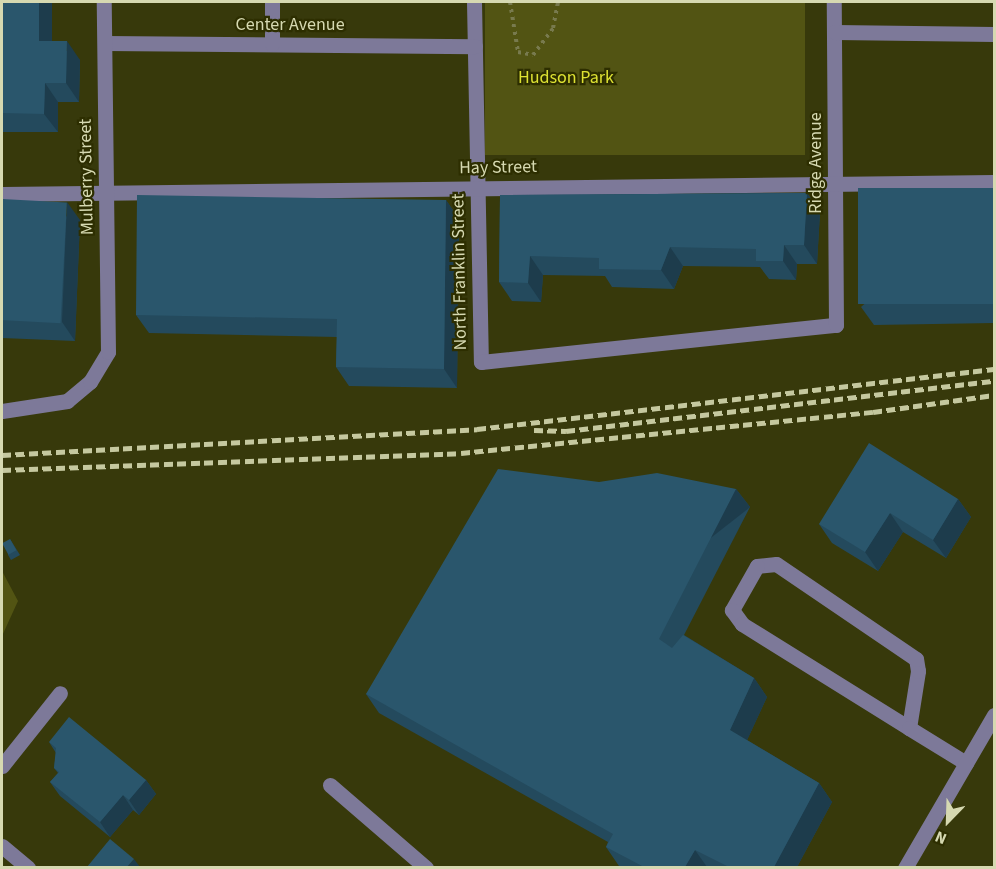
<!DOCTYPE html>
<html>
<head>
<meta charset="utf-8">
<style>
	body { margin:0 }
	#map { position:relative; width:996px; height:869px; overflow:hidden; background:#37390b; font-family:"Source Sans 3",sans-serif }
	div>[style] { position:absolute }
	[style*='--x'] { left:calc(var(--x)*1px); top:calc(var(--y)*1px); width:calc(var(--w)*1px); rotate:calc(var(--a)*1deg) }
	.green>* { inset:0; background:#525413; transform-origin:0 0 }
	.path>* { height:4px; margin-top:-2px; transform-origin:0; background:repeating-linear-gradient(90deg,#787a4e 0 3px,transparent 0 7.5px) }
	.minor>* { height:15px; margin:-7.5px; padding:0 7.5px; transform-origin:7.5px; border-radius:7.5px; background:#7d7999 }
	.rail>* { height:4.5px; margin-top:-2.25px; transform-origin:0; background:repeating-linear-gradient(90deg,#c5c89f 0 9px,transparent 0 13.5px) }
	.wall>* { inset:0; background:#244a5d }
	.shaded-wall>* { inset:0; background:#1d3c4c; transform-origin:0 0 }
	.building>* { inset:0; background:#2a566c; transform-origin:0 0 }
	span { translate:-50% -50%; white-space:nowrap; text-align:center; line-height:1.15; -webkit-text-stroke:4.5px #2d2e00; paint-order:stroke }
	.street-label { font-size:18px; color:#d6d9b1 }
	.park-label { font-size:18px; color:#dde132 }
	.frame { position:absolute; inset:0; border:3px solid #d6d9b1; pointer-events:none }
	.north { position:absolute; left:918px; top:791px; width:60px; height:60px; -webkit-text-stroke:4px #2d2e00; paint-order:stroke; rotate:203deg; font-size:16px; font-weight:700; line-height:24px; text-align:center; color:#d6d9b1 }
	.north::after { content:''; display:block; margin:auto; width:21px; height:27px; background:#d6d9b1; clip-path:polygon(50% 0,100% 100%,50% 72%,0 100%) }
</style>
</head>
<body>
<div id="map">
	<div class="green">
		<i style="left:485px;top:2px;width:320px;height:153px"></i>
		<i style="clip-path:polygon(2px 571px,18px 601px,2px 636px)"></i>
	</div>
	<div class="path">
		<i style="--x:510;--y:2;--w:51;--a:80.9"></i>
		<i style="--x:518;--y:52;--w:15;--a:11"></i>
		<i style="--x:533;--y:55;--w:34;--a:-53"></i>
		<i style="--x:553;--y:28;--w:26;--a:-79"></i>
	</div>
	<div class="minor">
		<i style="--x:474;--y:2;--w:360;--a:88.9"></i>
		<i style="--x:481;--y:362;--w:357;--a:-6"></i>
		<i style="--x:836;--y:325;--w:323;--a:-90.4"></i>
		<i style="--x:835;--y:32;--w:159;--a:0.7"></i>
		<i style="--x:105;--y:43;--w:370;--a:0.5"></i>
		<i style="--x:272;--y:44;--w:42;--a:-90"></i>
		<i style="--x:2;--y:194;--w:992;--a:-0.69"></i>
		<i style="--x:2;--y:411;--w:66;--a:-8.7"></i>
		<i style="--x:67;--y:401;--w:30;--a:-40"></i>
		<i style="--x:90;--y:382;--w:35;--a:-59"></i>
		<i style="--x:108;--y:352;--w:350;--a:-90.7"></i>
		<i style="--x:909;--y:728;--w:58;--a:-81"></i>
		<i style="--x:918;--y:671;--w:12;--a:-99"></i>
		<i style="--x:916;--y:659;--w:169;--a:-145.8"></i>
		<i style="--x:776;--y:564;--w:19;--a:174"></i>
		<i style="--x:757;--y:566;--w:51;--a:119.6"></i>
		<i style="--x:732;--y:610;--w:17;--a:54"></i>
		<i style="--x:742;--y:624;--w:197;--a:31.9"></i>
		<i style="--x:909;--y:728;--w:67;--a:31.6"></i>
		<i style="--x:2;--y:766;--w:93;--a:-51.5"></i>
		<i style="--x:330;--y:785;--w:127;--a:40.8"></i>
		<i style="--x:2;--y:846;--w:34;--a:40"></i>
		<i style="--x:905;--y:868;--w:177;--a:-59.8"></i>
	</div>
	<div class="rail">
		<i style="--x:534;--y:430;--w:32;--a:2"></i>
		<i style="--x:566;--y:431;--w:431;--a:-6.7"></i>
		<i style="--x:2;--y:455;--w:476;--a:-3.1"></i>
		<i style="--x:477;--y:429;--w:520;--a:-6.62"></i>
		<i style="--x:2;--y:470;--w:459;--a:-2.1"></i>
		<i style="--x:461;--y:453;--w:414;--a:-5.7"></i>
		<i style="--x:873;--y:412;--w:122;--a:-8"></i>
	</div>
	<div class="wall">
		<i style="clip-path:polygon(2px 2px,52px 2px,52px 41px,80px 60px,79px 102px,58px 102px,58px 132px,2px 132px)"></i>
		<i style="clip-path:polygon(994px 188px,994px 323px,874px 325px,861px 307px)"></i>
		<i style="clip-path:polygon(807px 193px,820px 212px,817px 264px,797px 264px,796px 280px,769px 279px,760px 267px,683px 266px,674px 289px,612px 287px,605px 276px,543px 275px,541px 302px,512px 301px,499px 282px,500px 195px)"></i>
		<i style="clip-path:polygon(2px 199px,80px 220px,75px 341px,2px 338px)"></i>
		<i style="clip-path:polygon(446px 200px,459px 219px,457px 388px,349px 386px,336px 367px,337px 337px,149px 333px,136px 315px)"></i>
		<i style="clip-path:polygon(599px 482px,736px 489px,750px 507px,684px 635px,754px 678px,767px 697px,747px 740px,819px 783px,832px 802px,797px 867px,623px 867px,619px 866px,606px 847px,608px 842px,379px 713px,366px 694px)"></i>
		<i style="clip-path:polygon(958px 499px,971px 517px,946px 558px,903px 532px,878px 571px,832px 543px,819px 524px)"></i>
		<i style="clip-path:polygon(10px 539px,20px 555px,11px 560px,8px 555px)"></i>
		<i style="clip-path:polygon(49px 742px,146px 780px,156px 794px,139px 815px,133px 810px,110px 837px,60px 796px,50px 782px,58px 773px,54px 768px,56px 753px)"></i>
	</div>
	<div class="shaded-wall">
		<i style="clip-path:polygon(39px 2px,52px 2px,52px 60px,39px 41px)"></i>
		<i style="clip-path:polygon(67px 41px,80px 60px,79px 102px,66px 83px)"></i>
		<i style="clip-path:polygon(45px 83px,58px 102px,58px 132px,44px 114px)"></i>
		<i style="clip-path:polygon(807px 193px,820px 212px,817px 264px,804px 245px)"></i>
		<i style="clip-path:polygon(446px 200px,459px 219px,457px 388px,444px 369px)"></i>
		<i style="clip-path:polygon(67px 202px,80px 220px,75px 341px,62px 322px)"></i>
		<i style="clip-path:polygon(784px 245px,797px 264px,796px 280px,783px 261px)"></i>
		<i style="clip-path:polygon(670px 247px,683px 266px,674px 289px,661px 270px)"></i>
		<i style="clip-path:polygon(530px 256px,543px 275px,541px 302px,528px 283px)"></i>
		<i style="left:736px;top:489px;width:23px;height:169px;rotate:52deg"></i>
		<i style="clip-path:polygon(958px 499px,971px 517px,946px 558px,933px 540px)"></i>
		<i style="clip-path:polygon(890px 513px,903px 532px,878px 571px,865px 552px)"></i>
		<i style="clip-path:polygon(754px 678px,767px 697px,743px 749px,730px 730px)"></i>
		<i style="clip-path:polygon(146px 780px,156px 794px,139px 815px,129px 800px)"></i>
		<i style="clip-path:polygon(819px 783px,832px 802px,797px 867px,774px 867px)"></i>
		<i style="clip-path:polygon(123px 795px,133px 810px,110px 837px,100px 822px)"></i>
		<i style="clip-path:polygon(695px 850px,707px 867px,685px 867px)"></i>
		<i style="clip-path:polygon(134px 859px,140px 867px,127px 867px)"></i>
	</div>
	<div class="building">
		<i style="clip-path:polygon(2px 2px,39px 2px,39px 41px,67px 41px,66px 83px,45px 83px,44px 114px,2px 113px)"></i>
		<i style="left:994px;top:188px;width:116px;height:136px;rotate:90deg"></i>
		<i style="clip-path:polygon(807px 193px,804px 245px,784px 245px,783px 261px,756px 261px,756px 249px,670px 247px,661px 270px,599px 269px,599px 258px,530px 256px,528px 283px,499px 282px,500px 195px)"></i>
		<i style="clip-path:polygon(137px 195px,446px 200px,444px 369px,336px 367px,337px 319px,136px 315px)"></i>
		<i style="left:2px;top:199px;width:65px;height:121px;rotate:3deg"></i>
		<i style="clip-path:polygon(869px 443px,958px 499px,933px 540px,890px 513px,865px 552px,819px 524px)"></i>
		<i style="clip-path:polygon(498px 469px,599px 482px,657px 473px,736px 489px,659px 639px,672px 648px,683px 635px,754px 678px,730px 730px,819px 783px,774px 867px,729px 867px,695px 850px,685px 867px,644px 867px,606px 847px,613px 834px,366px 694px)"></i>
		<i style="left:10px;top:539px;width:13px;height:9px;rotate:61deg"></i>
		<i style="clip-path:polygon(69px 717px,146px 780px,129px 800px,123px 795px,100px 822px,50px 782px,59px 772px,54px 768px,56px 748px,49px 742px)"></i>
		<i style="clip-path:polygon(110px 839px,134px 859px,127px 867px,87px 867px)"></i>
	</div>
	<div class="street-label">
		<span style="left:290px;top:25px">Center Avenue</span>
		<span style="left:816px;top:163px;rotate:-90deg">Ridge Avenue</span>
		<span style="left:498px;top:168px;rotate:-1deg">Hay Street</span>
		<span style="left:87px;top:177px;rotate:-91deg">Mulberry Street</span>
		<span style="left:460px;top:272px;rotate:-91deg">North Franklin Street</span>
	</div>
	<div class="park-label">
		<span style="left:566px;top:78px">Hudson Park</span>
	</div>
	<div class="frame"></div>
	<div class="north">N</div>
</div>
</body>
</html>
